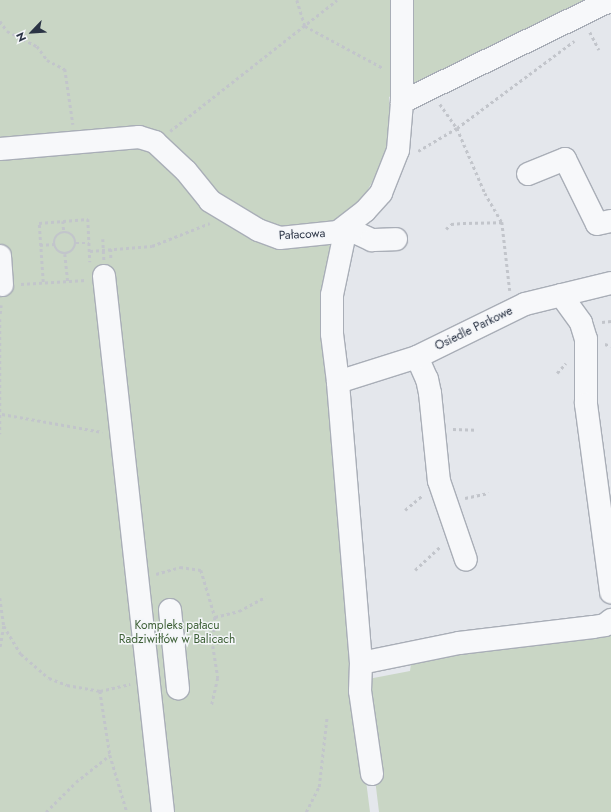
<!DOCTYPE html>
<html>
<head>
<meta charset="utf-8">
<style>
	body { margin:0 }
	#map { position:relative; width:611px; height:812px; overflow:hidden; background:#e4e7ec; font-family:Jost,sans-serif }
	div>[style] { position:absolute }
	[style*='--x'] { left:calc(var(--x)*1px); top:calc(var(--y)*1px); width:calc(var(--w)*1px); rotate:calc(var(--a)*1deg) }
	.green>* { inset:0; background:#c9d6c5 }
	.path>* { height:2.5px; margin-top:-1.25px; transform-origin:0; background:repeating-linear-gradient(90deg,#c2c5cb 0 3px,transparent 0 6px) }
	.path>.ring { margin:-1.25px; padding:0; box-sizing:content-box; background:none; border:2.5px solid #c2c5cb; border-radius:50% }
	.roads { filter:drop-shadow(1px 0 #a9aeb7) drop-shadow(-1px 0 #a9aeb7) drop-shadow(0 1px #a9aeb7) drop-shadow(0 -1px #a9aeb7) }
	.minor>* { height:22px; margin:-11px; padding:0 11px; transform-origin:11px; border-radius:11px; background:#f7f8fa }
	.path-bridge>* { height:2.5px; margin-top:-1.25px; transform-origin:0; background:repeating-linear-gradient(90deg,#c2c5cb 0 3px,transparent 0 6px) }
	span { translate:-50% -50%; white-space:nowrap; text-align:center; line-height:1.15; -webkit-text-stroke:3px #f4f6f9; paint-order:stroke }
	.street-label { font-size:12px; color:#2b3445 }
	.park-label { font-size:12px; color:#3f6138 }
	.north { position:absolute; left:12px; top:12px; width:40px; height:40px; -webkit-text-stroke:3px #f4f6f9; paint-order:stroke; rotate:245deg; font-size:11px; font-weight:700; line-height:16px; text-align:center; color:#2b3445 }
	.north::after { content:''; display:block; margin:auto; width:14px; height:18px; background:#2b3445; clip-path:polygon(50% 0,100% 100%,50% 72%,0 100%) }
</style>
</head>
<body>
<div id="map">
	<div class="green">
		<i style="clip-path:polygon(0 0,584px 0,585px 4px,389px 97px,390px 119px,386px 157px,361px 202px,333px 264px,356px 702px,370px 812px,0 812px)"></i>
		<i style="clip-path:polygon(607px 631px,611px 635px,611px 812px,379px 812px,363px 680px,410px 671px,412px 657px)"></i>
	</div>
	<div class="path">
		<i style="--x:297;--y:0;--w:27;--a:73"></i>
		<i style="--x:305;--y:26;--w:89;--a:28.3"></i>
		<i style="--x:0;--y:21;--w:12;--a:55"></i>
		<i style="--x:7;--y:31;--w:34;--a:27"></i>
		<i style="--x:37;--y:46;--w:17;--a:54"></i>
		<i style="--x:47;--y:60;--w:20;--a:27"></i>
		<i style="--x:65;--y:69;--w:56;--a:81.7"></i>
		<i style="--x:590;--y:32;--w:20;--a:63"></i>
		<i style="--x:440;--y:104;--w:29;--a:55"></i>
		<i style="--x:457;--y:128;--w:71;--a:66.7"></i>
		<i style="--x:485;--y:193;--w:34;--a:60"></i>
		<i style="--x:502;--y:222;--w:69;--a:83.4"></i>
		<i style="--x:170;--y:131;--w:212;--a:-38.1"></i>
		<i style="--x:418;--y:151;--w:45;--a:-30.5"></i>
		<i style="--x:457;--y:128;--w:146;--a:-36.6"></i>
		<i style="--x:63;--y:221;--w:11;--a:85"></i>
		<i style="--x:446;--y:229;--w:7;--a:-45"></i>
		<i style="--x:451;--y:224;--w:12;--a:-5"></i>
		<i style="--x:463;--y:223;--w:39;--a:-1"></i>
		<i class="ring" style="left:54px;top:232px;width:19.5px;height:19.5px"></i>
		<i style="--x:76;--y:243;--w:13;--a:0"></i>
		<i style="--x:40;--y:245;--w:14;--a:-4"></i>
		<i style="--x:111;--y:249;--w:9;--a:90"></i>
		<i style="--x:90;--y:251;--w:62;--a:-4.6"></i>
		<i style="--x:152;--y:246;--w:62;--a:-21.6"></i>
		<i style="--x:65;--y:254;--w:27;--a:84"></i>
		<i style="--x:43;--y:282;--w:59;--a:-93.9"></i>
		<i style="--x:39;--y:223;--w:49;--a:-4.7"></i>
		<i style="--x:88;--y:219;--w:43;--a:87.3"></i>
		<i style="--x:21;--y:284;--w:65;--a:-3.5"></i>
		<i style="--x:0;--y:314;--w:9;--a:-84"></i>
		<i style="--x:0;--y:319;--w:115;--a:90"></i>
		<i style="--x:602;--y:322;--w:9;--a:-6"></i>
		<i style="--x:605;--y:344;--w:6;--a:18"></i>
		<i style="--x:557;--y:373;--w:13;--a:-48"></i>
		<i style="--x:2;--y:414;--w:102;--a:10.2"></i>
		<i style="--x:453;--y:429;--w:23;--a:2"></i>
		<i style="--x:465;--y:498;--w:24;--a:-12"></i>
		<i style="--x:405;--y:510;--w:23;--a:-40"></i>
		<i style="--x:415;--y:570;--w:35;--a:-43"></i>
		<i style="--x:156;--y:574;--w:25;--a:-16"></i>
		<i style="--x:180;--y:567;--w:21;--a:8"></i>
		<i style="--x:201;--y:570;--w:49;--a:73.4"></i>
		<i style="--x:215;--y:617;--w:29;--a:94"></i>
		<i style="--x:213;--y:646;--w:32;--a:81"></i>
		<i style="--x:218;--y:678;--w:28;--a:103"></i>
		<i style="--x:0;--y:598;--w:28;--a:82"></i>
		<i style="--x:4;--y:626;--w:22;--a:100"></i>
		<i style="--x:215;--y:617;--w:25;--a:-14"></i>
		<i style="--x:239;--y:611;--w:30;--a:-28"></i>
		<i style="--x:4;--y:626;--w:33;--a:59"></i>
		<i style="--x:21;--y:654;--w:37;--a:41"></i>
		<i style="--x:49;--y:678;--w:19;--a:21"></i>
		<i style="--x:67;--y:685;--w:34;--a:10"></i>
		<i style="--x:100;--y:691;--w:31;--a:-13"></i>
		<i style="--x:100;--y:691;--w:65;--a:81.1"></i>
		<i style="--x:110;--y:755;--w:59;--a:73.4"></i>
		<i style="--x:46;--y:812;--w:42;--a:-45"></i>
		<i style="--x:76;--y:782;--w:43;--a:-38.5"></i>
		<i style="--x:306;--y:812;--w:28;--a:-63"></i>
		<i style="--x:319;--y:787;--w:71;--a:-83.6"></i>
	</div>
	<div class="roads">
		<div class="minor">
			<i style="--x:402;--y:102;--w:233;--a:-26"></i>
			<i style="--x:0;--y:149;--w:140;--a:-4.9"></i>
			<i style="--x:139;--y:137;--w:17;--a:17"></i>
			<i style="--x:155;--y:142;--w:42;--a:43.1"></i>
			<i style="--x:186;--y:171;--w:38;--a:51"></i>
			<i style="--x:210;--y:201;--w:56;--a:31.1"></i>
			<i style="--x:258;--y:230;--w:23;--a:20"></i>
			<i style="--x:280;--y:238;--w:58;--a:-5.9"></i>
			<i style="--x:338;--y:232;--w:34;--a:-38"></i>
			<i style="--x:365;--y:211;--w:24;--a:-48"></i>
			<i style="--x:381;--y:193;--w:46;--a:-68.4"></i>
			<i style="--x:398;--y:150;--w:48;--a:-85.2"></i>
			<i style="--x:402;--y:102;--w:102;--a:-90"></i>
			<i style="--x:528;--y:174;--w:40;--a:-22"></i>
			<i style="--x:565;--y:159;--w:72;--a:63.8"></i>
			<i style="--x:597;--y:224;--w:14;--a:-12"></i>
			<i style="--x:0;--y:256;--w:29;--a:86"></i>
			<i style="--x:104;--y:276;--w:539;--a:83.72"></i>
			<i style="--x:561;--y:295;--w:34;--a:54"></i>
			<i style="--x:581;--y:323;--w:17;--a:73"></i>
			<i style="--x:586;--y:339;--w:65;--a:90"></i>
			<i style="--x:586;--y:404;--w:190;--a:82.4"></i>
			<i style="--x:417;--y:357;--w:24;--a:66"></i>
			<i style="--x:427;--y:379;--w:14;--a:78"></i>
			<i style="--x:430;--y:393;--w:88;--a:84.2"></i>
			<i style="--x:439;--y:481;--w:83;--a:71.1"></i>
			<i style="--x:338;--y:382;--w:83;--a:-17.6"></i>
			<i style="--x:417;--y:357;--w:120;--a:-26.1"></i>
			<i style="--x:525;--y:304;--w:89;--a:-13.7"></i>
			<i style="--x:170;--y:610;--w:79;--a:84.2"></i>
			<i style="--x:361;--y:663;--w:100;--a:-11.5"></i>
			<i style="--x:459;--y:643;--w:135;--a:-6.8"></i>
			<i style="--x:593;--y:627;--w:12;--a:-9"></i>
			<i style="--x:605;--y:625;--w:8;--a:-40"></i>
			<i style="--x:372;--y:774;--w:84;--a:-98.2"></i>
			<i style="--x:360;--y:691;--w:28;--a:-88"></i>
			<i style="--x:361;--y:663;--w:282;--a:-94.7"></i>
			<i style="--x:338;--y:382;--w:48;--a:-97.1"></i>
			<i style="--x:332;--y:334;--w:39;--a:-90"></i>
			<i style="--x:332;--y:295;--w:68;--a:-78.2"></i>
			<i style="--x:346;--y:228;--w:29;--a:25"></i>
			<i style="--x:372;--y:240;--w:24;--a:-2"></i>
		</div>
	</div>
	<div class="path-bridge">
		<i style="--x:103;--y:239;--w:22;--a:87"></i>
	</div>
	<div class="street-label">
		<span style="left:302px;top:235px;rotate:-3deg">Pałacowa</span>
		<span style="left:474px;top:329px;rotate:-26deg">Osiedle Parkowe</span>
	</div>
	<div class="park-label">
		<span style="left:177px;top:633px">Kompleks pałacu<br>Radziwiłłów w Balicach</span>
	</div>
	<div class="north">N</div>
</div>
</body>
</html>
